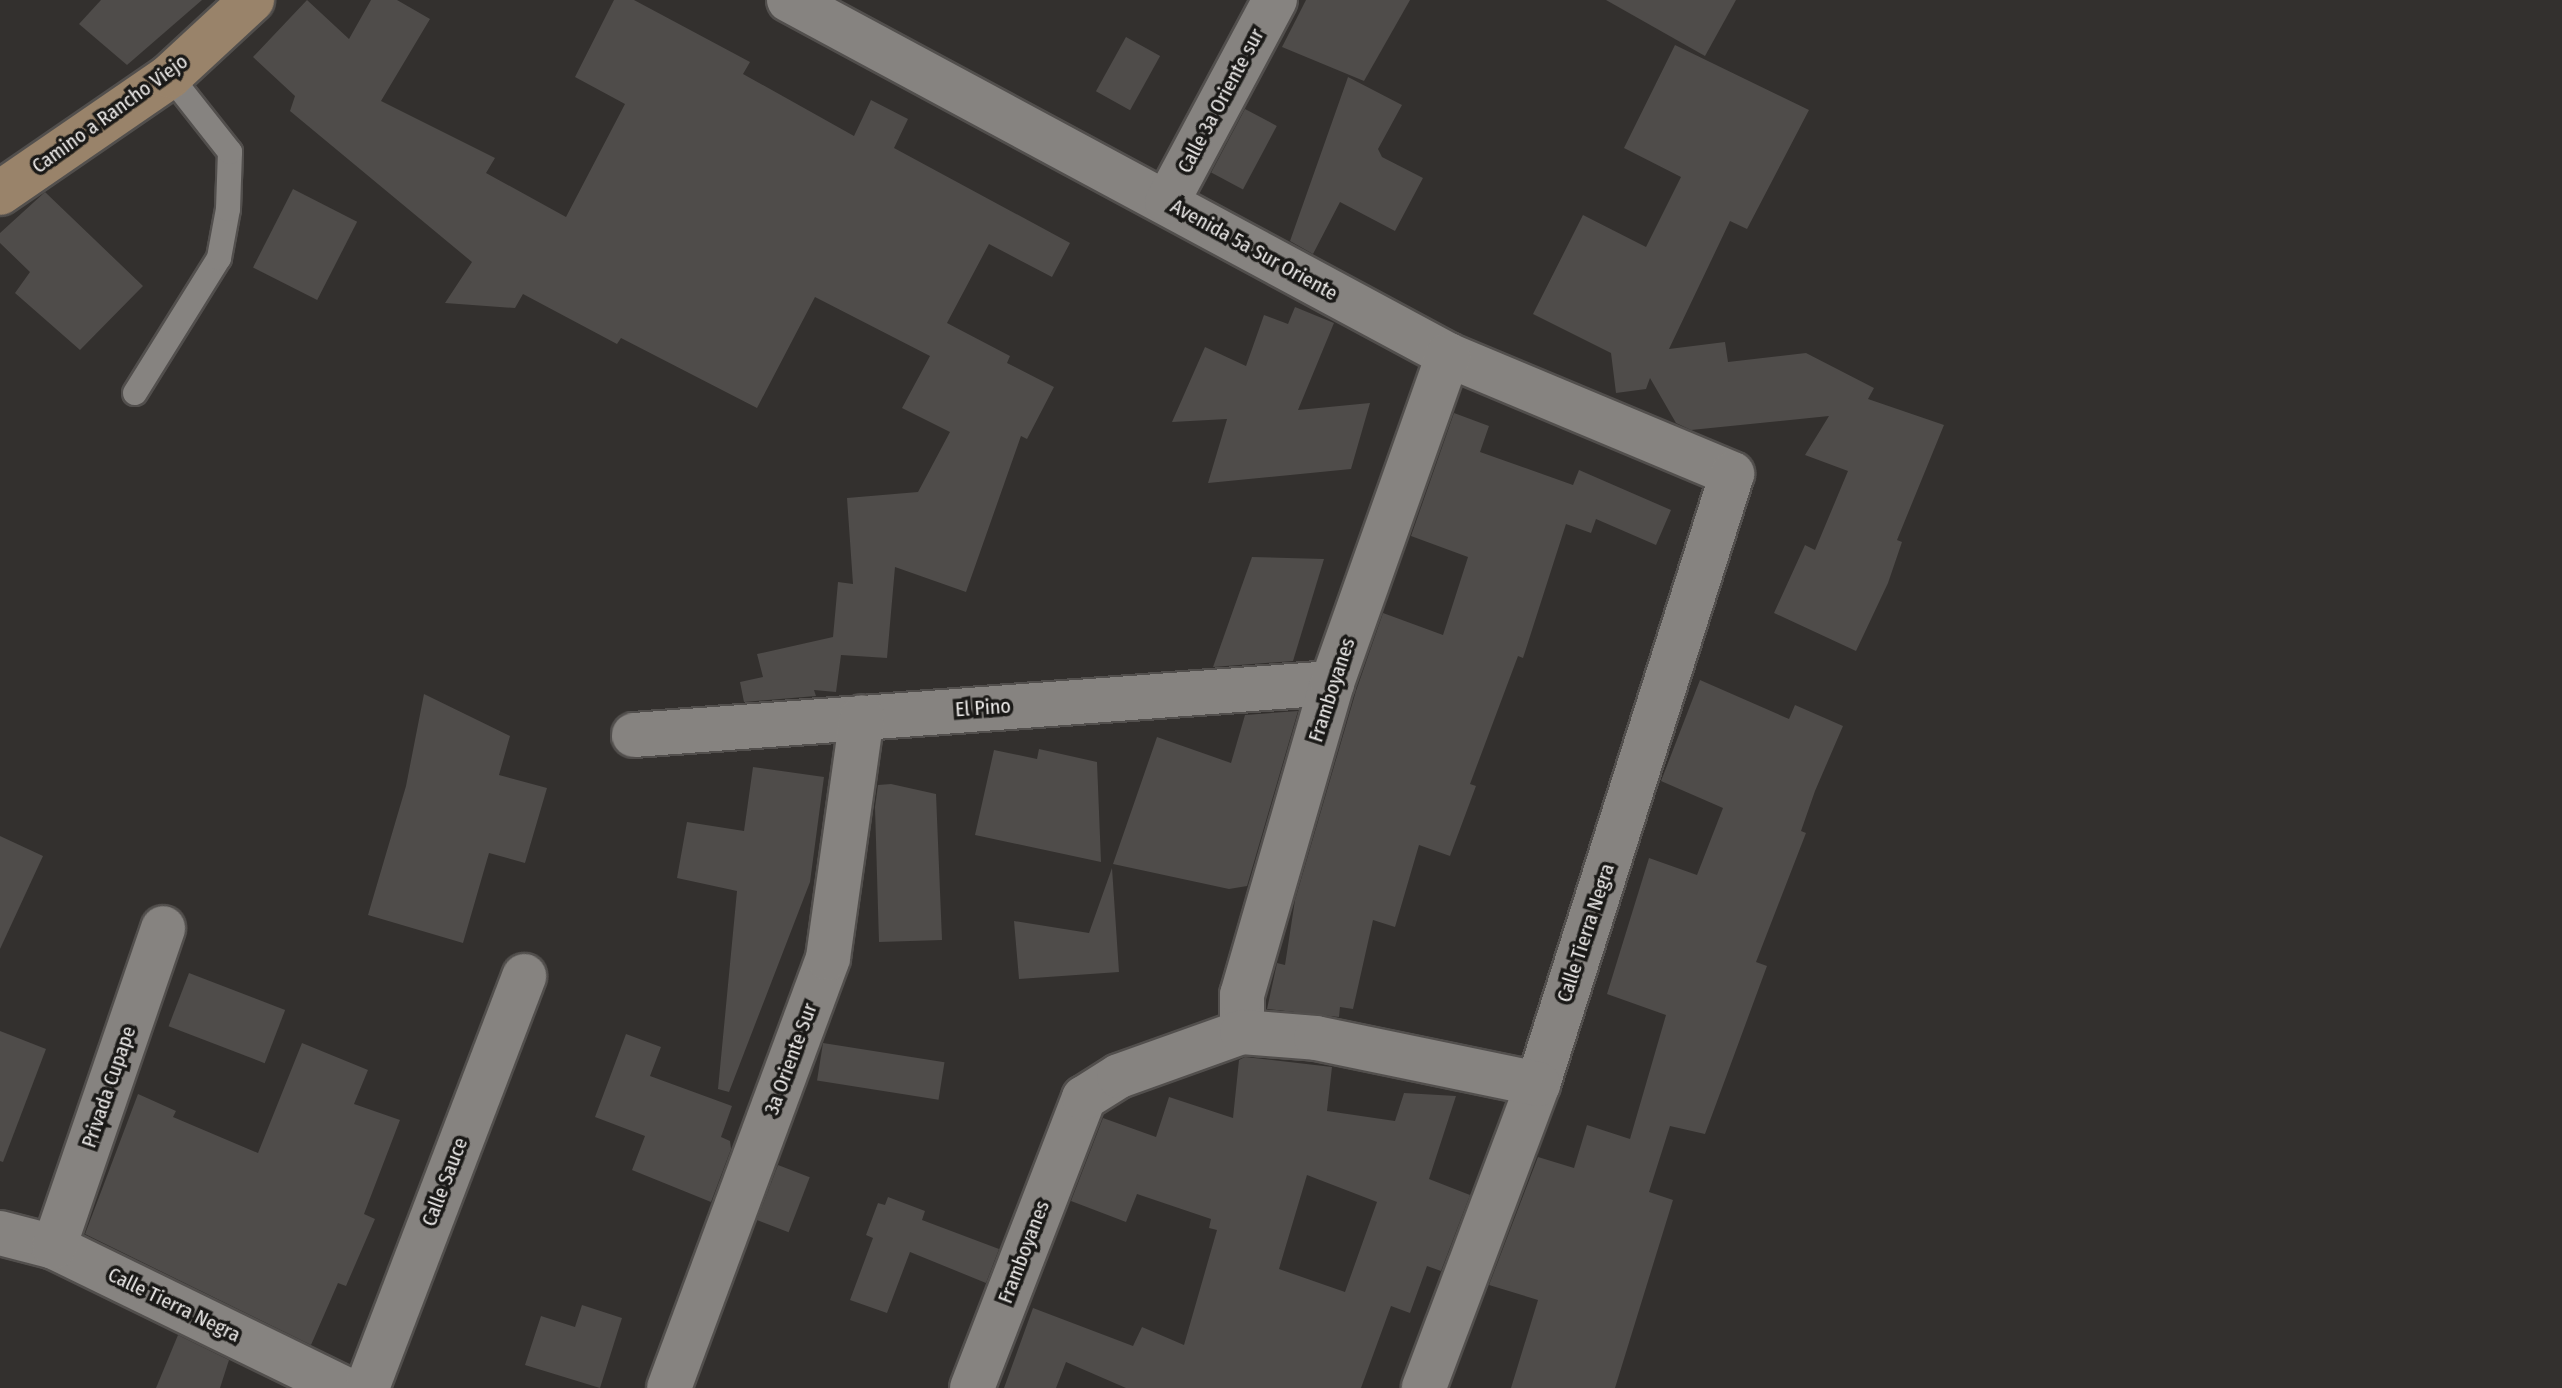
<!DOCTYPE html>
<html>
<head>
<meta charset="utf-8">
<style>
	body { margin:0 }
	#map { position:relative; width:2562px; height:1388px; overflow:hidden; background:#33302e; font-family:"Fira Sans Condensed",sans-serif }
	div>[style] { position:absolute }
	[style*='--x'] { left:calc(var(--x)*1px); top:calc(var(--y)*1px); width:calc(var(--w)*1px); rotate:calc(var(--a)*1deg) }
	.building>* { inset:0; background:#4f4c4a; transform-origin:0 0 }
	.roads { filter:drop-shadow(2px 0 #524f4d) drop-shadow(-2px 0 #524f4d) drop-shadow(0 2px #524f4d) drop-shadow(0 -2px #524f4d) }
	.lane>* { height:24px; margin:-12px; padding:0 12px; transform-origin:12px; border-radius:12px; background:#868380 }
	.street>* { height:44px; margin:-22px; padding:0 22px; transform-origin:22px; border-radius:22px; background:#868380 }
	.secondary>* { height:44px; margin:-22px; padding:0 22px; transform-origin:22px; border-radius:22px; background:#99836a }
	span { translate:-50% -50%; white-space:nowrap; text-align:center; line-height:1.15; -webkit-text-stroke:7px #1a1917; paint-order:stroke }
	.street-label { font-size:20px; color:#edebea }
</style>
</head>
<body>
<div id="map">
	<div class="building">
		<i style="clip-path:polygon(101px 0,202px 0,127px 65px,79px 24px)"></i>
		<i style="clip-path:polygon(307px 0,349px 39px,371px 0,397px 0,430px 19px,381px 101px,495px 158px,486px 173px,566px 217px,625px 104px,575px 77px,614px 0,634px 0,750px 62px,743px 74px,854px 136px,871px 100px,908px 119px,894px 148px,1070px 243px,1052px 277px,989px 244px,947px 323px,1010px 356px,1007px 363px,1054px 387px,1027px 439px,1021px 436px,966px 592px,895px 567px,887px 658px,841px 655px,836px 692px,814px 690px,816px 696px,744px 702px,740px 682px,763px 677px,757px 654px,833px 637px,838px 582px,853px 584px,847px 498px,918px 492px,950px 432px,902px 408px,930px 356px,815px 297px,757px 408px,621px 338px,617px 344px,523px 294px,515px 308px,445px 303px,472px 262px,290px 111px,295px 96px,253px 57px)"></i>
		<i style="clip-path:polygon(1306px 0,1410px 0,1364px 81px,1282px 47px)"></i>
		<i style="clip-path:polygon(1606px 0,1736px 0,1705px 56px)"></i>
		<i style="left:1126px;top:37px;width:39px;height:62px;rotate:29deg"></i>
		<i style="clip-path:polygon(1675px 45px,1809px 110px,1747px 229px,1730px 221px,1669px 349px,1725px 342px,1728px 362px,1806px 353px,1874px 388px,1868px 399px,1944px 425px,1897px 540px,1902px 542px,1888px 583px,1856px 651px,1774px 613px,1805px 545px,1815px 550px,1848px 471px,1805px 455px,1829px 416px,1691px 430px,1676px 423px,1650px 378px,1646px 389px,1616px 393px,1611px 353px,1533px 314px,1583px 215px,1646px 247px,1681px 177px,1624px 148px)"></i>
		<i style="clip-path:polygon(1348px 77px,1402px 105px,1378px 149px,1382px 157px,1423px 178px,1395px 231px,1340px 202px,1313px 254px,1290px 241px)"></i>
		<i style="left:1245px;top:109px;width:36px;height:72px;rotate:28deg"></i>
		<i style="left:293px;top:189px;width:72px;height:88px;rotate:27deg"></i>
		<i style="clip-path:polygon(45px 192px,143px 286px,80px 350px,15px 293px,30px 272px,0 243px,0 233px)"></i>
		<i style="clip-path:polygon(1295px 307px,1334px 323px,1298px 410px,1370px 403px,1351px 469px,1208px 483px,1227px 419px,1172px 422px,1205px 347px,1246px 366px,1264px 315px,1288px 324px)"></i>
		<i style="clip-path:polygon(1454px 413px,1489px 426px,1480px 452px,1573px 485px,1579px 470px,1671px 510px,1656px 545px,1596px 519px,1591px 533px,1566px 524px,1523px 658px,1518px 656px,1470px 784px,1476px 786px,1450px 856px,1419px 845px,1395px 927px,1373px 920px,1353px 1009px,1340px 1007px,1339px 1017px,1267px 1009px,1277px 963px,1285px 965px,1295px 900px,1356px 691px,1383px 613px,1443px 635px,1468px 557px,1411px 536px)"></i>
		<i style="clip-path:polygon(1252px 557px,1324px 559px,1293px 661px,1213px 667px)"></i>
		<i style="clip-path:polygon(1700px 680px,1789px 719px,1795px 705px,1843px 726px,1815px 791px,1801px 831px,1806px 833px,1756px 962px,1767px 966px,1705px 1134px,1670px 1126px,1649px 1192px,1673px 1200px,1615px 1388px,1511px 1388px,1538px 1300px,1489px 1285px,1538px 1157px,1574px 1168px,1587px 1125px,1630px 1139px,1666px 1015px,1607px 994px,1649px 858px,1697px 875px,1723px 808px,1661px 781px)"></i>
		<i style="clip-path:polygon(424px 694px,510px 736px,499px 775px,547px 788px,525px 863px,489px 853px,463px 943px,368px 915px,406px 786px)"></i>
		<i style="clip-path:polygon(1298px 711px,1247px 886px,1229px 889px,1113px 864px,1157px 737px,1231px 763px,1245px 715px)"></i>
		<i style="clip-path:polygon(1039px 749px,1097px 762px,1101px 862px,975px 835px,994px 750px,1037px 759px)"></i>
		<i style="clip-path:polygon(753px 767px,824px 777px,810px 882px,729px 1092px,718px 1089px,737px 891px,677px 878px,687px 822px,744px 831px)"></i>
		<i style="clip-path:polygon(891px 784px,936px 794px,942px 940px,879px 942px,875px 807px,878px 785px)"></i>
		<i style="clip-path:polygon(0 836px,43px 856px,0 949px)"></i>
		<i style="clip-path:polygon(1112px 868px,1119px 972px,1019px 979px,1014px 921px,1089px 933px)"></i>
		<i style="left:189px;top:973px;width:103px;height:57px;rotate:21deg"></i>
		<i style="clip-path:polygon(0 1031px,46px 1049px,3px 1162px,0 1161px)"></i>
		<i style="clip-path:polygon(626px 1034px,661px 1047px,650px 1076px,732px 1106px,721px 1137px,730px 1141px,731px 1149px,711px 1202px,632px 1170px,645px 1136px,595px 1117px)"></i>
		<i style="clip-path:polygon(302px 1043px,368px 1070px,354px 1104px,400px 1120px,364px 1214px,375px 1219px,346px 1286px,338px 1283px,311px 1345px,85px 1234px,138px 1094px,176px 1111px,173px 1117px,258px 1153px)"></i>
		<i style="left:823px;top:1043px;width:123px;height:38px;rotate:9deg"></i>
		<i style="clip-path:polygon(evenodd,1245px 1057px,1332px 1067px,1327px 1111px,1395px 1121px,1404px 1093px,1456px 1096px,1429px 1179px,1470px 1195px,1441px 1271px,1427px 1266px,1410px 1313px,1391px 1306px,1361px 1388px,1126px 1388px,1066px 1362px,1056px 1388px,1004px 1388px,1033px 1308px,1133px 1346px,1142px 1327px,1184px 1345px,1217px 1230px,1209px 1228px,1211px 1219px,1137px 1194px,1126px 1222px,1071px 1201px,1103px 1118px,1156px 1137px,1169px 1097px,1233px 1118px,1239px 1060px,1245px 1057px,1307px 1175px,1377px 1202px,1345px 1292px,1279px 1269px,1307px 1175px)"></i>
		<i style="left:778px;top:1165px;width:34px;height:59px;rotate:21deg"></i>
		<i style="clip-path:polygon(888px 1197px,925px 1211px,922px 1220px,999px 1249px,986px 1283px,910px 1252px,887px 1313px,850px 1300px,873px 1238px,866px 1235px,878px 1203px,885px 1205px)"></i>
		<i style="clip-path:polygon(582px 1305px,622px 1318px,600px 1388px,525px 1365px,541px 1316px,575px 1327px)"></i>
		<i style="clip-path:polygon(178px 1335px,229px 1360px,220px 1388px,156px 1388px)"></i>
	</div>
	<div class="roads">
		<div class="lane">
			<i style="--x:135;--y:393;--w:159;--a:-58.1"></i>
			<i style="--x:219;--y:258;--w:50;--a:-79.6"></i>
			<i style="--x:228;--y:209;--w:57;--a:-88"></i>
			<i style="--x:230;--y:152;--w:97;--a:-128.3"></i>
		</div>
		<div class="street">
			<i style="--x:789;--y:0;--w:749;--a:28.31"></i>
			<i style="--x:1448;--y:355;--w:308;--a:22.7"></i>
			<i style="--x:1732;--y:474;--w:640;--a:107.64"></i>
			<i style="--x:1538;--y:1084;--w:325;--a:110.6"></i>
			<i style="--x:1167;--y:202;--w:229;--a:-61.9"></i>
			<i style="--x:634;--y:735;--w:700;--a:-4.26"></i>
			<i style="--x:1242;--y:1032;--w:37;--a:-90"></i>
			<i style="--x:1242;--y:995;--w:325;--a:-73.9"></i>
			<i style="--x:1332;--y:683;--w:348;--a:-70.5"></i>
			<i style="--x:0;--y:1233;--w:56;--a:14.5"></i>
			<i style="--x:54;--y:1247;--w:322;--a:26"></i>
			<i style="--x:54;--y:1247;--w:337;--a:-71.1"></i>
			<i style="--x:367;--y:1388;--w:441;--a:-69.1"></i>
			<i style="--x:669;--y:1388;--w:458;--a:-69.7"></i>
			<i style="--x:828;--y:958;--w:243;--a:-82"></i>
			<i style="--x:972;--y:1388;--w:311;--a:-68.9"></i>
			<i style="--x:1084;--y:1098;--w:41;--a:-32.2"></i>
			<i style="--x:1119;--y:1076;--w:131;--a:-19.7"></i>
			<i style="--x:1242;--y:1032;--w:74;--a:4.6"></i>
			<i style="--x:1316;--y:1038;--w:227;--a:11.7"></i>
		</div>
		<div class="secondary">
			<i style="--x:0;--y:193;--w:206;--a:-34.5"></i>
			<i style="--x:170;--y:76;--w:112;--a:-42.8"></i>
		</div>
	</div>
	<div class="street-label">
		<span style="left:1221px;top:101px;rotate:-62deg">Calle 3a Oriente sur</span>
		<span style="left:110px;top:114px;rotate:-36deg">Camino a Rancho Viejo</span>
		<span style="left:1254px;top:250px;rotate:29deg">Avenida 5a Sur Oriente</span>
		<span style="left:1332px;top:690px;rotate:-72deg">Framboyanes</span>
		<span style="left:983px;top:708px;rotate:-4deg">El Pino</span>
		<span style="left:1586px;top:933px;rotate:-72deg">Calle Tierra Negra</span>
		<span style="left:791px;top:1059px;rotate:-70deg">3a Oriente Sur</span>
		<span style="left:109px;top:1087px;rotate:-71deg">Privada Cupape</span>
		<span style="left:445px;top:1182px;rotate:-69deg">Calle Sauce</span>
		<span style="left:1024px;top:1252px;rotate:-69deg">Framboyanes</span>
		<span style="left:174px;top:1305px;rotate:26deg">Calle Tierra Negra</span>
	</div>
</div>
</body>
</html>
